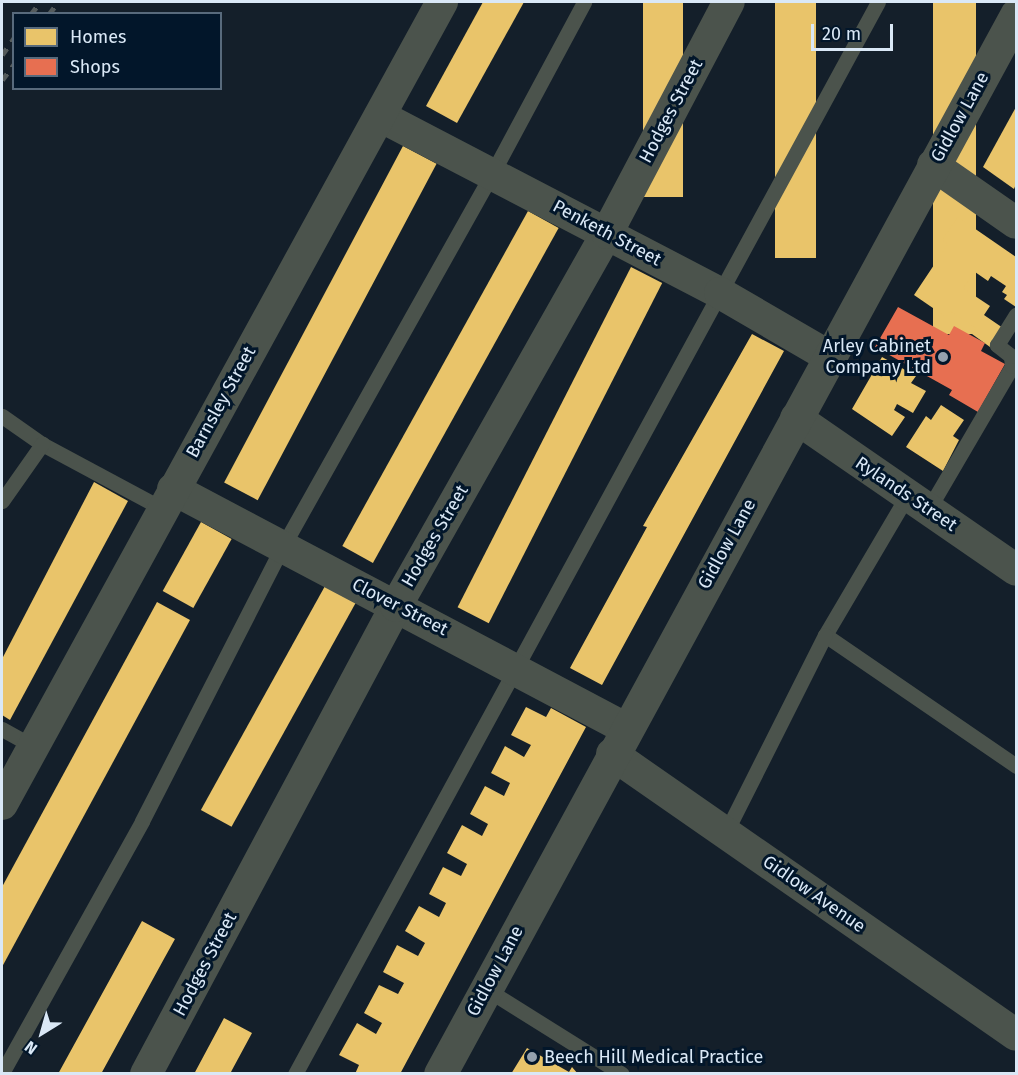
<!DOCTYPE html>
<html>
<head>
<meta charset="utf-8">
<style>
	body { margin:0 }
	#map { position:relative; width:1018px; height:1075px; overflow:hidden; background:#141f2a; font-family:"Fira Sans",sans-serif }
	div>[style] { position:absolute }
	[style*='--x'] { left:calc(var(--x)*1px); top:calc(var(--y)*1px); width:calc(var(--w)*1px); rotate:calc(var(--a)*1deg) }
	.homes>* { inset:0; background:#e9c46a; transform-origin:0 0 }
	.shops>* { inset:0; background:#e76f51 }
	.service>* { height:15px; margin:-7.5px; padding:0 7.5px; transform-origin:7.5px; border-radius:7.5px; background:#4b534c }
	.minor>* { height:32px; margin:-16px; padding:0 16px; transform-origin:16px; border-radius:16px; background:#4b534c }
	.tertiary>* { height:33px; margin:-16.5px; padding:0 16.5px; transform-origin:16.5px; border-radius:16.5px; background:#4b534c }
	.rail>* { height:4.5px; margin-top:-2.25px; transform-origin:0; background:repeating-linear-gradient(90deg,#545b5c 0 8px,transparent 0 16px) }
	.dots>* { width:16px; height:16px; translate:-50% -50%; box-sizing:border-box; border:3px solid #02162a; border-radius:50% }
	span { translate:-50% -50%; white-space:nowrap; text-align:center; line-height:1.15; -webkit-text-stroke:6px #02162a; paint-order:stroke }
	.street-label { font-size:18px; color:#dae8f6 }
	.poi-label { font-size:18px; color:#dae8f6 }
	.right { translate:-100% -50%; text-align:right }
	.left { translate:0 -50%; text-align:left }
	.frame { position:absolute; inset:0; border:3px solid #dae8f6; pointer-events:none }
	.legend { position:absolute; left:12px; top:12px; width:210px; height:78px; box-sizing:border-box; background:#02162a; border:2px solid #586a7c; margin:0; padding:8px 10px; list-style:none; font-size:18px; color:#dae8f6 }
	.legend li { display:flex; align-items:center; gap:12px; height:30px }
	.legend b { width:30px; border:2px solid #586a7c }
	.north { position:absolute; left:12px; top:1003px; width:60px; height:60px; -webkit-text-stroke:4px #02162a; paint-order:stroke; rotate:217deg; font-size:16px; font-weight:700; line-height:24px; text-align:center; color:#dae8f6 }
	.north::after { content:''; display:block; margin:auto; width:21px; height:27px; background:#dae8f6; clip-path:polygon(50% 0,100% 100%,50% 72%,0 100%) }
	.scale { position:absolute; left:811px; top:24px; width:82px; height:27px; box-sizing:border-box; border:3px solid #dae8f6; border-top:0; padding-left:8px; font-size:18px; line-height:21px; white-space:nowrap; color:#dae8f6; -webkit-text-stroke:4px #02162a; paint-order:stroke }
</style>
</head>
<body>
<div id="map">
	<div class="homes">
		<i style="clip-path:polygon(483px 2px,524px 2px,457px 123px,426px 106px)"></i>
		<i style="left:643px;top:2px;width:40px;height:195px"></i>
		<i style="left:775px;top:2px;width:41px;height:256px"></i>
		<i style="left:933px;top:2px;width:43px;height:332px"></i>
		<i style="clip-path:polygon(1016px 107px,1016px 184px,1014px 189px,983px 167px)"></i>
		<i style="left:403px;top:146px;width:38px;height:381px;rotate:28deg"></i>
		<i style="left:528px;top:211px;width:35px;height:383px;rotate:29deg"></i>
		<i style="clip-path:polygon(958px 217px,1016px 257px,1016px 307px,1004px 299px,1007px 295px,1002px 292px,1006px 286px,991px 276px,988px 281px,975px 272px,963px 288px,990px 306px,984px 315px,1003px 328px,990px 347px,972px 334px,976px 328px,950px 311px,946px 317px,914px 295px,948px 244px,942px 240px)"></i>
		<i style="left:631px;top:267px;width:35px;height:382px;rotate:27deg"></i>
		<i style="clip-path:polygon(752px 334px,784px 351px,602px 685px,570px 668px,647px 527px,643px 526px)"></i>
		<i style="clip-path:polygon(882px 357px,916px 376px,911px 383px,926px 391px,913px 413px,897px 404px,894px 410px,905px 417px,892px 436px,852px 409px)"></i>
		<i style="clip-path:polygon(941px 405px,964px 420px,953px 436px,959px 440px,943px 471px,906px 447px,926px 416px,931px 420px)"></i>
		<i style="clip-path:polygon(94px 482px,128px 501px,10px 720px,2px 715px,2px 659px)"></i>
		<i style="left:201px;top:522px;width:35px;height:79px;rotate:29deg"></i>
		<i style="left:325px;top:586px;width:35px;height:256px;rotate:29deg"></i>
		<i style="clip-path:polygon(157px 602px,190px 620px,2px 967px,2px 887px)"></i>
		<i style="clip-path:polygon(526px 707px,546px 717px,551px 708px,586px 727px,400px 1074px,355px 1074px,359px 1065px,339px 1055px,357px 1023px,376px 1034px,382px 1023px,364px 1013px,379px 985px,398px 994px,404px 983px,383px 972px,397px 945px,418px 956px,425px 943px,405px 931px,419px 906px,439px 917px,446px 903px,429px 894px,443px 867px,461px 876px,467px 864px,447px 853px,462px 825px,482px 836px,488px 824px,470px 814px,485px 786px,504px 796px,510px 783px,491px 773px,505px 746px,524px 757px,531px 745px,511px 735px)"></i>
		<i style="clip-path:polygon(142px 921px,175px 939px,165px 957px,101px 1074px,58px 1074px)"></i>
		<i style="clip-path:polygon(224px 1018px,252px 1033px,232px 1070px,230px 1074px,194px 1074px)"></i>
		<i style="clip-path:polygon(527px 1048px,569px 1072px,572px 1067px,578px 1074px,511px 1074px)"></i>
	</div>
	<div class="shops">
		<i style="clip-path:polygon(898px 307px,949px 335px,954px 326px,985px 343px,981px 351px,1005px 364px,978px 412px,949px 395px,952px 390px,875px 347px)"></i>
	</div>
	<div class="service">
		<i style="--x:2;--y:416;--w:49;--a:35"></i>
		<i style="--x:42;--y:444;--w:137;--a:28.2"></i>
		<i style="--x:907;--y:496;--w:161;--a:120.5"></i>
		<i style="--x:825;--y:635;--w:232;--a:34.4"></i>
		<i style="--x:2;--y:501;--w:70;--a:-54.9"></i>
		<i style="--x:928;--y:510;--w:167;--a:-59.7"></i>
		<i style="--x:1012;--y:366;--w:10;--a:-96"></i>
		<i style="--x:1011;--y:356;--w:18;--a:-142"></i>
		<i style="--x:997;--y:345;--w:36;--a:-58"></i>
		<i style="--x:2;--y:729;--w:35;--a:29"></i>
		<i style="--x:726;--y:832;--w:220;--a:-63.3"></i>
		<i style="--x:486;--y:989;--w:160;--a:32"></i>
		<i style="--x:2;--y:1073;--w:288;--a:-60.9"></i>
		<i style="--x:142;--y:821;--w:309;--a:-62.9"></i>
		<i style="--x:283;--y:546;--w:429;--a:-60.7"></i>
		<i style="--x:493;--y:172;--w:193;--a:-61.8"></i>
		<i style="--x:295;--y:1074;--w:1220;--a:-61.46"></i>
	</div>
	<div class="minor">
		<i style="--x:380;--y:116;--w:383;--a:27.5"></i>
		<i style="--x:720;--y:293;--w:127;--a:30.2"></i>
		<i style="--x:933;--y:165;--w:101;--a:34.9"></i>
		<i style="--x:796;--y:418;--w:267;--a:34.6"></i>
		<i style="--x:173;--y:489;--w:511;--a:27.87"></i>
		<i style="--x:612;--y:754;--w:492;--a:34.8"></i>
		<i style="--x:2;--y:804;--w:915;--a:-61.25"></i>
		<i style="--x:146;--y:1074;--w:531;--a:-61.89"></i>
		<i style="--x:396;--y:606;--w:429;--a:-60.5"></i>
		<i style="--x:607;--y:233;--w:261;--a:-62.2"></i>
	</div>
	<div class="tertiary">
		<i style="--x:440;--y:1074;--w:1206;--a:-61.46"></i>
	</div>
	<div class="rail">
		<i style="--x:31;--y:14;--w:15;--a:-53"></i>
		<i style="--x:49;--y:14;--w:15;--a:-53"></i>
		<i style="--x:2;--y:55;--w:21;--a:-55"></i>
		<i style="--x:2;--y:80;--w:20;--a:-53"></i>
	</div>
	<div class="dots">
		<i style="left:943px;top:357px;background:#95a2af"></i>
		<i style="left:532px;top:1057px;background:#95a2af"></i>
	</div>
	<div class="street-label">
		<span style="left:671px;top:111px;rotate:-62deg">Hodges Street</span>
		<span style="left:960px;top:117px;rotate:-61deg">Gidlow Lane</span>
		<span style="left:607px;top:233px;rotate:28deg">Penketh Street</span>
		<span style="left:221px;top:402px;rotate:-61deg">Barnsley Street</span>
		<span style="left:906px;top:494px;rotate:34deg">Rylands Street</span>
		<span style="left:435px;top:536px;rotate:-60deg">Hodges Street</span>
		<span style="left:727px;top:544px;rotate:-61deg">Gidlow Lane</span>
		<span style="left:400px;top:607px;rotate:27deg">Clover Street</span>
		<span style="left:814px;top:894px;rotate:35deg">Gidlow Avenue</span>
		<span style="left:205px;top:964px;rotate:-62deg">Hodges Street</span>
		<span style="left:495px;top:971px;rotate:-62deg">Gidlow Lane</span>
	</div>
	<div class="poi-label">
		<span class="right" style="left:931px;top:357px">Arley Cabinet<br>Company Ltd</span>
		<span class="left" style="left:544px;top:1057px">Beech Hill Medical Practice</span>
	</div>
	<div class="frame"></div>
	<ul class="legend">
	<li><b style="height:16px;background:#e9c46a"></b>Homes</li>
	<li><b style="height:16px;background:#e76f51"></b>Shops</li>
	</ul>
	<div class="north">N</div>
	<div class="scale">20 m</div>
</div>
</body>
</html>
